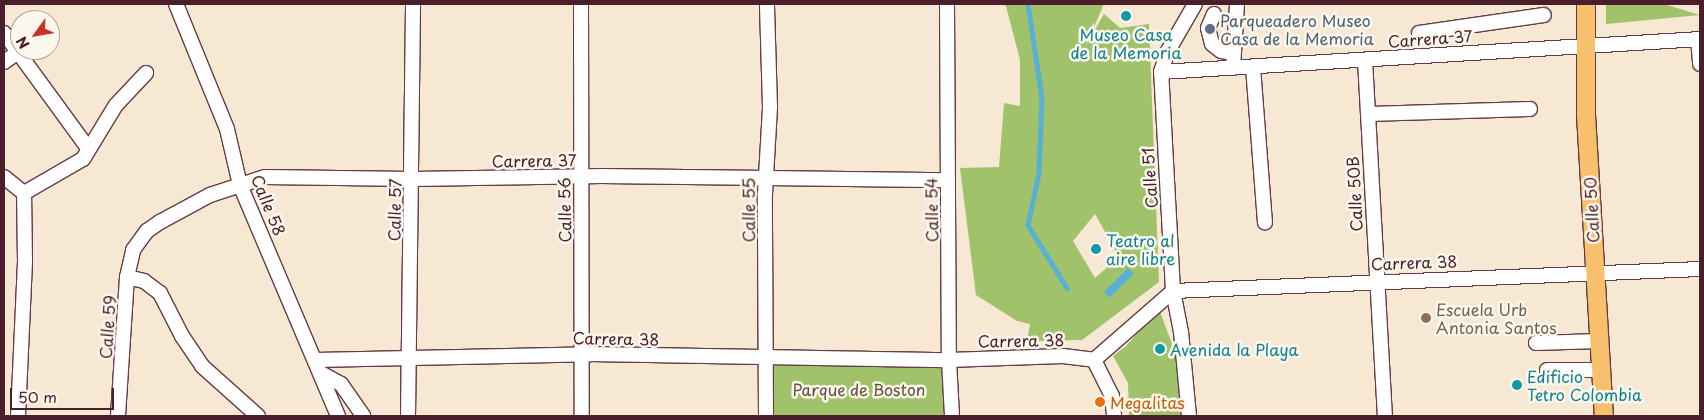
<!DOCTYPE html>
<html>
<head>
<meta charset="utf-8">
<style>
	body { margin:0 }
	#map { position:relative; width:1704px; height:420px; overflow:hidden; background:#f6e8d2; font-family:"Playpen Sans",sans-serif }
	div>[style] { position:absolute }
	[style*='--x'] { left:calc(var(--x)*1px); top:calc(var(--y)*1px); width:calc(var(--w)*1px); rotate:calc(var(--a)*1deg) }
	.green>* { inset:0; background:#9fc26b; transform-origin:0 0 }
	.water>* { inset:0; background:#58b1d5; transform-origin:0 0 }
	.stream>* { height:4.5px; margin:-2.25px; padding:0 2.25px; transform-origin:2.25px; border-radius:2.25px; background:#58b1d5 }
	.roads { filter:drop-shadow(1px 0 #643d44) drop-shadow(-1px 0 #643d44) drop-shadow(0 1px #643d44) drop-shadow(0 -1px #643d44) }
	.minor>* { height:14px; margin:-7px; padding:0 7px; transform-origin:7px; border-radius:7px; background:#fff }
	.major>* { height:18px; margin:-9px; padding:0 9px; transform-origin:9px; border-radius:9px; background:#f8bf6c }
	.dots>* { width:14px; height:14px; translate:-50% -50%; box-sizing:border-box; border:2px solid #fbf7ec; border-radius:50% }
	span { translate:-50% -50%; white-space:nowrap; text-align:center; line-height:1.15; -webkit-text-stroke:5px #fbf7ec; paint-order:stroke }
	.service-label { font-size:16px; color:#4e5e75 }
	.left { translate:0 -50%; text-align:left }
	.culture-label { font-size:16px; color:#0d838f }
	.street-label { font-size:16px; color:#4a1f2b }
	.education-label { font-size:16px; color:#785e54 }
	.park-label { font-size:16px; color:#64503e }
	.food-label { font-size:16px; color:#c56008 }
	.frame { position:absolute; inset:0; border:5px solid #4a1f2b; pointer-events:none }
	.north { position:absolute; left:10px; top:10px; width:50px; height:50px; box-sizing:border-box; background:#fbf7ec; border:1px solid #b4a19f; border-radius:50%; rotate:238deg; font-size:14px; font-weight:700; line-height:20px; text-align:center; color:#4a1f2b }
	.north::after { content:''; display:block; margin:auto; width:18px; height:22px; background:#c8321e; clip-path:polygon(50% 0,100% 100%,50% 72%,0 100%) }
	.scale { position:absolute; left:10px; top:388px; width:104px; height:22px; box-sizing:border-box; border:2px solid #4a1f2b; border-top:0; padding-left:6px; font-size:15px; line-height:18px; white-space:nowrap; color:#4a1f2b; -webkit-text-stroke:4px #fbf7ec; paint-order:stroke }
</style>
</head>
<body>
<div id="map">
	<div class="green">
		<i style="clip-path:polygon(evenodd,1003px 4px,1104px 4px,1085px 47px,1104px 14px,1120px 28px,1149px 24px,1159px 282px,1082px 340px,1027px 341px,1030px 324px,1017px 321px,976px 295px,960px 168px,999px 167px,1004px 103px,1020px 106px,1020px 60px,1006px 6px,1003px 4px,1095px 214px,1119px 257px,1095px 278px,1073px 241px,1095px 214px)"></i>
		<i style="clip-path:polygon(1606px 4px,1664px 4px,1700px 15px,1606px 24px)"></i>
		<i style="clip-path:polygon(1159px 309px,1179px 363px,1183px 416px,1129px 416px,1128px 383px,1113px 356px,1126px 346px)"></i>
		<i style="left:771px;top:361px;width:177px;height:55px"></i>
	</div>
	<div class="water">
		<i style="left:1128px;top:268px;width:8px;height:34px;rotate:45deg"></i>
	</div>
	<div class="stream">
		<i style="--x:1028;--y:4;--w:95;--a:81.5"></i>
		<i style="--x:1042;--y:98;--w:75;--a:92.3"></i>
		<i style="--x:1039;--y:173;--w:53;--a:101.9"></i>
		<i style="--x:1028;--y:225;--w:74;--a:58.2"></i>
	</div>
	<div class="roads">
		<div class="minor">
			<i style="--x:176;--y:4;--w:135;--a:67.8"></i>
			<i style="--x:227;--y:129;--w:57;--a:76.9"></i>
			<i style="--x:240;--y:185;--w:251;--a:67"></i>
			<i style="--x:581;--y:4;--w:412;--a:89.9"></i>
			<i style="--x:947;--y:4;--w:356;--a:89.7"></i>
			<i style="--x:949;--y:360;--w:56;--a:86.9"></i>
			<i style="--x:1214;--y:14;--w:15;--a:113"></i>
			<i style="--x:1208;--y:28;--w:16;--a:76"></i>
			<i style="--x:1212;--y:44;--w:11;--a:38"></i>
			<i style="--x:1221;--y:51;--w:12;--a:9"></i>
			<i style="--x:4;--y:33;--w:141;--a:53.9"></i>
			<i style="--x:1419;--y:33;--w:126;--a:-8.2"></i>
			<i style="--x:1698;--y:39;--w:25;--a:85"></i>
			<i style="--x:1365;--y:60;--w:357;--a:86.8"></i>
			<i style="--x:4;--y:62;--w:16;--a:-35"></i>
			<i style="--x:1253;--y:67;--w:156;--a:85.6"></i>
			<i style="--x:1233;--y:68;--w:64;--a:-86.4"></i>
			<i style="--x:1161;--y:72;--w:540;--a:-3.5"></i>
			<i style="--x:1368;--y:114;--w:162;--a:-1.8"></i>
			<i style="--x:4;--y:177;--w:26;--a:39"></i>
			<i style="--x:24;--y:193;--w:68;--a:-30"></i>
			<i style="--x:83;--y:159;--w:63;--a:-58.6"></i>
			<i style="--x:116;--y:105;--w:44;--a:-46.8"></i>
			<i style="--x:127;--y:277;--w:17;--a:13"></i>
			<i style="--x:144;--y:281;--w:20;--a:37"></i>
			<i style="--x:160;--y:293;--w:48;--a:62.9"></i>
			<i style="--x:182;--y:336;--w:36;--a:56"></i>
			<i style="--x:202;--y:366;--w:75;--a:41.8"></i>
			<i style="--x:1536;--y:343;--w:63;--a:-1.8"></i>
			<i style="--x:315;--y:360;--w:276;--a:-1.2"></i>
			<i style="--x:591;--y:354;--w:358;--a:1"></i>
			<i style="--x:949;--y:360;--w:114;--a:-2"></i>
			<i style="--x:1063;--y:356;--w:31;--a:7"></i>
			<i style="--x:1094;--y:360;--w:105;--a:-41.1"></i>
			<i style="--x:1173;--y:291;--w:527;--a:-2.39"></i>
			<i style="--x:1094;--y:360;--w:40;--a:63.4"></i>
			<i style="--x:1112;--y:396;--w:20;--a:84"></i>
			<i style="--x:1547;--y:370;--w:54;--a:0"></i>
			<i style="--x:321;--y:373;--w:23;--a:29"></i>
			<i style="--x:341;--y:384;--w:39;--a:55"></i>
			<i style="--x:18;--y:416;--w:155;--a:-87.4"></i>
			<i style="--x:25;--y:261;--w:68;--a:-90.8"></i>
			<i style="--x:118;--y:416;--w:139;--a:-86.3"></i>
			<i style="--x:127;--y:277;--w:28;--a:-77"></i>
			<i style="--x:133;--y:250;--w:24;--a:-54"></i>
			<i style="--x:147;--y:231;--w:16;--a:-35"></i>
			<i style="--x:160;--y:222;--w:57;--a:-28.4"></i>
			<i style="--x:210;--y:195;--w:58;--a:-18.1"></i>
			<i style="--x:265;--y:177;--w:147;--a:0.8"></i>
			<i style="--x:412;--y:179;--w:190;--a:-0.9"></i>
			<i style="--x:602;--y:176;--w:346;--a:0.7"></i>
			<i style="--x:408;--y:416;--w:412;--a:-89.3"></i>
			<i style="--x:766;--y:416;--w:222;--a:-90.3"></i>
			<i style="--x:765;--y:194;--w:87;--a:-86.7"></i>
			<i style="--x:770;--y:107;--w:103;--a:-91.7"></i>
			<i style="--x:1189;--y:416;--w:84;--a:-95.4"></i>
			<i style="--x:1181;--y:332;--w:42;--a:-101"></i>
			<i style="--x:1173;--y:291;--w:219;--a:-93.1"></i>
			<i style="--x:1161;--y:72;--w:22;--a:-72"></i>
			<i style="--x:1168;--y:51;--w:54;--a:-60.1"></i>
		</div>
		<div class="major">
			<i style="--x:1586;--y:4;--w:111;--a:90"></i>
			<i style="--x:1586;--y:115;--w:302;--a:86.6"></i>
		</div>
	</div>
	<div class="dots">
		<i style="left:1126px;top:16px;background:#0f9aa8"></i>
		<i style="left:1210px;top:29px;background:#5c6f8a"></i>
		<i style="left:1096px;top:249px;background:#0f9aa8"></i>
		<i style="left:1426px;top:318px;background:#8d6e63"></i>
		<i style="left:1160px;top:349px;background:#0f9aa8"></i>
		<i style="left:1517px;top:385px;background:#0f9aa8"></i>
		<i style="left:1100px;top:402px;background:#e8710a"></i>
	</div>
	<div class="service-label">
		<span class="left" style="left:1220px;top:29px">Parqueadero Museo<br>Casa de la Memoria</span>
	</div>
	<div class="culture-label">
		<span style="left:1126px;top:43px">Museo Casa<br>de la Memoria</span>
		<span class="left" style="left:1106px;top:249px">Teatro al<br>aire libre</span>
		<span class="left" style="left:1170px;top:349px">Avenida la Playa</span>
		<span class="left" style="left:1527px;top:385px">Edificio<br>Tetro Colombia</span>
	</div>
	<div class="street-label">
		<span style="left:1430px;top:38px;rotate:-4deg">Carrera 37</span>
		<span style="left:534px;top:160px;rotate:-1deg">Carrera 37</span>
		<span style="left:1149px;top:178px;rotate:-94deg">Calle 51</span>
		<span style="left:1354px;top:194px;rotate:-93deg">Calle 50B</span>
		<span style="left:269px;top:205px;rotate:68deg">Calle 58</span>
		<span style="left:394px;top:210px;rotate:-89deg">Calle 57</span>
		<span style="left:564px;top:210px;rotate:-91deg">Calle 56</span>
		<span style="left:748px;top:210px;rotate:-90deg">Calle 55</span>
		<span style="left:931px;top:210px;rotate:-91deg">Calle 54</span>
		<span style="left:1591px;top:210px;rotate:-93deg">Calle 50</span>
		<span style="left:1414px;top:262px;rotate:-2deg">Carrera 38</span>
		<span style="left:107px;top:327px;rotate:-86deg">Calle 59</span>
		<span style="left:616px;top:338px;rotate:1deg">Carrera 38</span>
		<span style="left:1021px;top:340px;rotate:-1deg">Carrera 38</span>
	</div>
	<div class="education-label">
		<span class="left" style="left:1436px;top:318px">Escuela Urb<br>Antonia Santos</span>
	</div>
	<div class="park-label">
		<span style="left:859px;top:389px">Parque de Boston</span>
	</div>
	<div class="food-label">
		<span class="left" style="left:1110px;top:402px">Megalitas</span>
	</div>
	<div class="frame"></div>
	<div class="north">N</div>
	<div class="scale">50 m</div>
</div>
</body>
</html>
